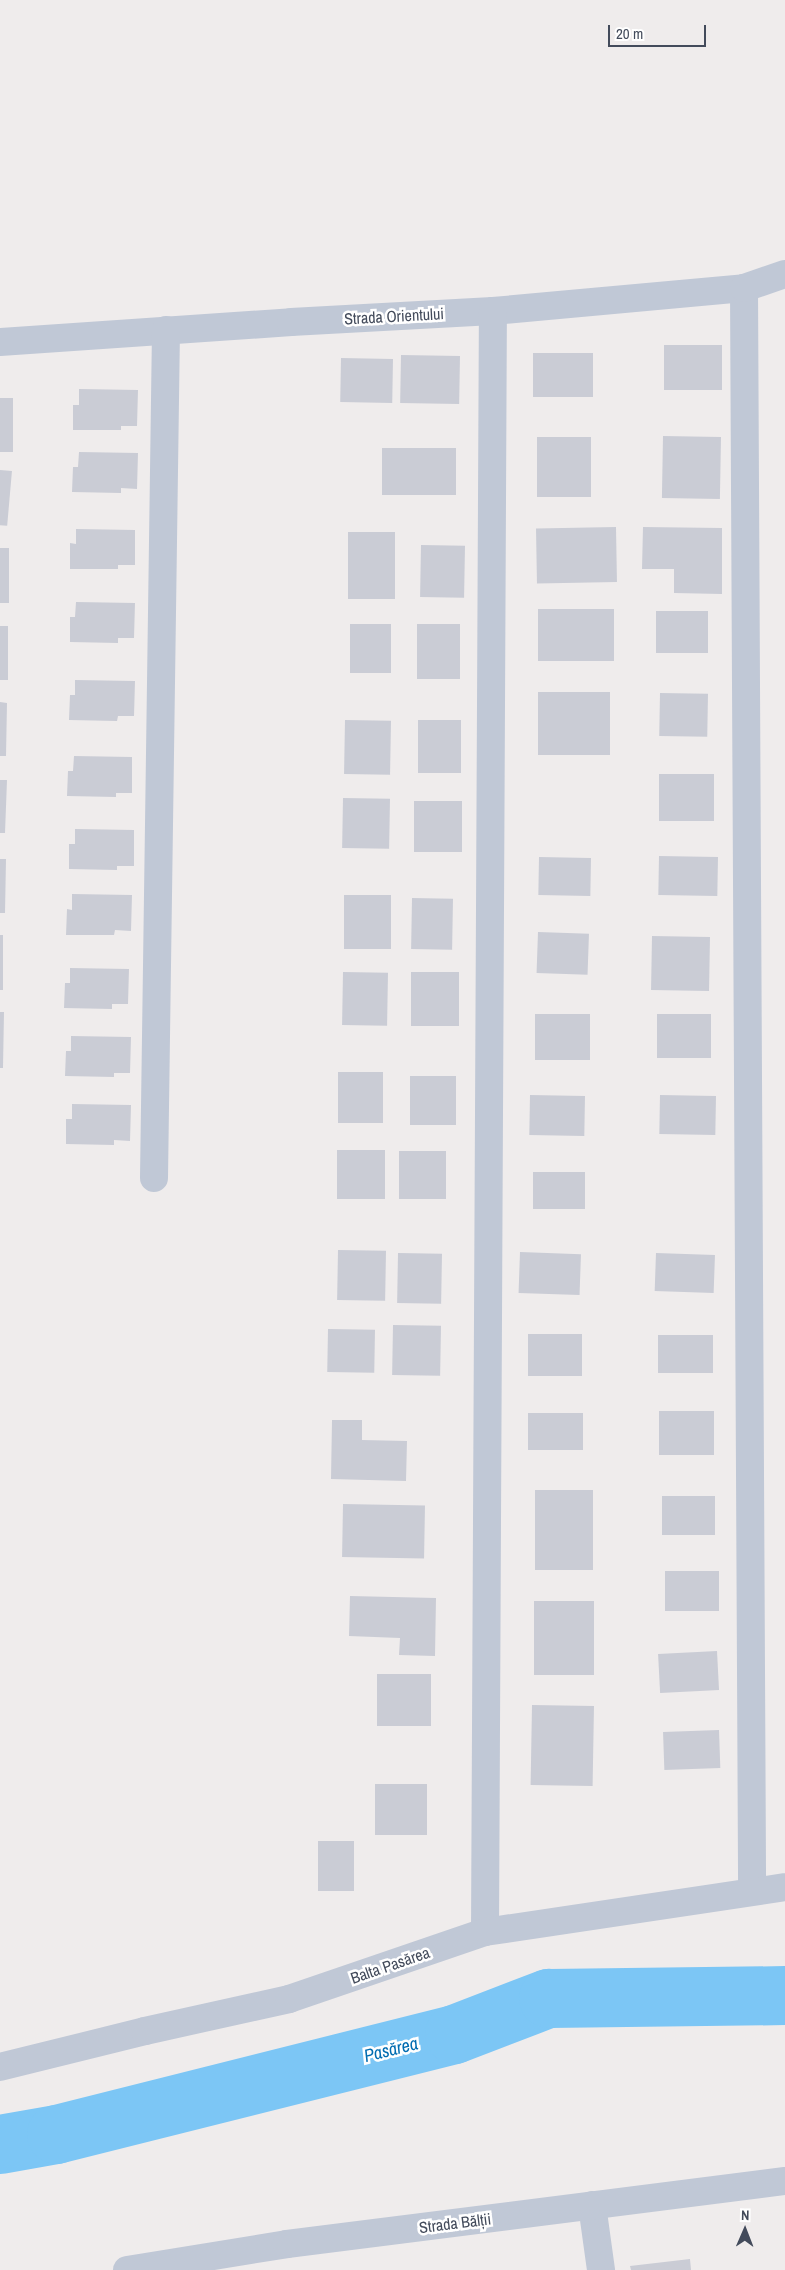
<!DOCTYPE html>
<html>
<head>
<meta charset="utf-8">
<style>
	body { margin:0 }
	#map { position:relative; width:785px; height:2270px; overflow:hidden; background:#efecec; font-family:"Archivo Narrow",sans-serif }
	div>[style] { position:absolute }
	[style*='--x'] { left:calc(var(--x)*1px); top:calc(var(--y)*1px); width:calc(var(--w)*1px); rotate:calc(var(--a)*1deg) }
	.river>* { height:59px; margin:-29.5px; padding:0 29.5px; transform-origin:29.5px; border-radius:29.5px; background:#7cc6f5 }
	.building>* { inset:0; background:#caccd5; transform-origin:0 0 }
	.minor>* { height:28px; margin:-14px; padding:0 14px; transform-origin:14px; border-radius:14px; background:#c0c8d6 }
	span { translate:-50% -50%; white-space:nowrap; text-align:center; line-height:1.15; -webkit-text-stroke:5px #fff; paint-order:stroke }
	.street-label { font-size:16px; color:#434b5b }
	.water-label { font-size:18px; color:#006cb1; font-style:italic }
	.north { position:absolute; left:720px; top:2205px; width:50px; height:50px; -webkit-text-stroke:4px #fff; paint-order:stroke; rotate:1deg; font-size:14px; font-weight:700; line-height:20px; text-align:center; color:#434b5b }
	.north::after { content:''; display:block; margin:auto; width:18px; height:22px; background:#434b5b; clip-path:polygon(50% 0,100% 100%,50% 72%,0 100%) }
	.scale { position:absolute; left:608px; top:25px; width:98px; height:22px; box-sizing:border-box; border:2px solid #434b5b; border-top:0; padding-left:6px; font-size:15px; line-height:18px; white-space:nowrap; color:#434b5b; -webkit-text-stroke:4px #fff; paint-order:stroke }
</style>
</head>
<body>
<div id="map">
	<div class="river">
		<i style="--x:0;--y:2144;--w:57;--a:-10.1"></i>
		<i style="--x:56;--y:2134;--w:410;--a:-14.1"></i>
		<i style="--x:454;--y:2034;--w:101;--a:-21"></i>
		<i style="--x:548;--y:1998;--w:237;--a:-0.7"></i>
	</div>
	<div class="building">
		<i style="left:664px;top:345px;width:58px;height:45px"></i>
		<i style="left:533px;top:353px;width:60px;height:44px"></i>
		<i style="left:401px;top:355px;width:59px;height:48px;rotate:1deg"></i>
		<i style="left:341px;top:358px;width:52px;height:44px;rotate:1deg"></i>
		<i style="clip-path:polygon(79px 389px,138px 390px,137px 426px,121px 426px,121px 430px,73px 430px,73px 405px,79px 405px)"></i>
		<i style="left:0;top:398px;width:13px;height:54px"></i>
		<i style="left:663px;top:436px;width:58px;height:62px;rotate:1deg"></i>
		<i style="left:537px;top:437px;width:54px;height:60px"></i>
		<i style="left:456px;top:448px;width:47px;height:74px;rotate:90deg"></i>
		<i style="clip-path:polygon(79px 452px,138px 453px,137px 489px,121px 488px,121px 493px,72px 492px,73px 467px,78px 467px)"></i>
		<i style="left:0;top:470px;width:12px;height:55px;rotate:5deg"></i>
		<i style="left:616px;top:527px;width:55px;height:80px;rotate:89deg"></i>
		<i style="clip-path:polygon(643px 527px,722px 528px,722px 594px,674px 593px,674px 569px,642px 569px)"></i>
		<i style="clip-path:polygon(76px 529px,135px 530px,135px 565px,118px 565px,118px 569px,70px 569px,70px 543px,76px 544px)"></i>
		<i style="left:348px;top:532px;width:47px;height:67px"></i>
		<i style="left:421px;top:545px;width:44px;height:52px;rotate:1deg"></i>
		<i style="left:0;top:548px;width:9px;height:55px"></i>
		<i style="clip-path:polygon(76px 602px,135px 603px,134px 638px,118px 638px,118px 643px,70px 642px,70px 617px,75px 617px)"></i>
		<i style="left:538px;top:609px;width:76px;height:52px"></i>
		<i style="left:656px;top:611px;width:52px;height:42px"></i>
		<i style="left:350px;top:624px;width:41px;height:49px"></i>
		<i style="left:417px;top:624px;width:43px;height:55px"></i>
		<i style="left:0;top:626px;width:8px;height:54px"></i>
		<i style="clip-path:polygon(75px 680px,135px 681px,134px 716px,118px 716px,117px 721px,69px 720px,70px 695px,75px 695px)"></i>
		<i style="left:538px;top:692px;width:72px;height:63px"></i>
		<i style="left:660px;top:693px;width:48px;height:43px;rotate:1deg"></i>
		<i style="clip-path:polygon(0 702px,7px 703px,6px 756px,0 756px)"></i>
		<i style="left:345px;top:720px;width:46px;height:54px;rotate:1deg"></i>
		<i style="left:461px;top:720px;width:53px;height:43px;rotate:90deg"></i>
		<i style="clip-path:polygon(74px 756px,132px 757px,132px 793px,116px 793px,116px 797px,67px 796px,68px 771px,73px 771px)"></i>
		<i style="left:659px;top:774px;width:55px;height:47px"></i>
		<i style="clip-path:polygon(0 780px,7px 780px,5px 833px,0 833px)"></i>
		<i style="left:343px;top:798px;width:47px;height:50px;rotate:1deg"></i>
		<i style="left:414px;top:801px;width:48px;height:51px"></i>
		<i style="clip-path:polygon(75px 829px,134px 830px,134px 866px,117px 866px,117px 870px,69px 869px,69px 844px,75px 844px)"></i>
		<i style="left:659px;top:856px;width:59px;height:39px;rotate:1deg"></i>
		<i style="left:539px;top:857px;width:52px;height:38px;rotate:1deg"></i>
		<i style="clip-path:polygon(0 859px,6px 859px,5px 913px,0 913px)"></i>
		<i style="clip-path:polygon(72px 894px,132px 895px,131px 931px,115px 930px,114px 935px,66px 935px,67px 909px,72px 910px)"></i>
		<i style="left:344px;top:895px;width:47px;height:54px"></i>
		<i style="left:412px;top:898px;width:41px;height:51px;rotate:1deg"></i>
		<i style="left:538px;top:932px;width:51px;height:41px;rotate:2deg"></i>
		<i style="left:0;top:935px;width:3px;height:55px"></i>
		<i style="left:652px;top:936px;width:58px;height:54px;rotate:1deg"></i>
		<i style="clip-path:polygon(70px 968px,129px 969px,128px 1004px,112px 1004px,112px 1009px,64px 1008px,65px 983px,70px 983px)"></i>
		<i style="left:343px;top:972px;width:45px;height:53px;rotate:1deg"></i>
		<i style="left:411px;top:972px;width:48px;height:54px"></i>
		<i style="clip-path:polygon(0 1012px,4px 1012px,3px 1068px,0 1068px)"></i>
		<i style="left:535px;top:1014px;width:55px;height:46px"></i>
		<i style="left:711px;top:1014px;width:44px;height:54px;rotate:90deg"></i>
		<i style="clip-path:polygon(71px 1036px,131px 1037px,130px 1073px,114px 1073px,114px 1077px,65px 1076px,66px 1051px,71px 1051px)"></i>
		<i style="left:338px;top:1072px;width:45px;height:51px"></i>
		<i style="left:410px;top:1076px;width:46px;height:49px"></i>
		<i style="left:530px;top:1095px;width:55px;height:40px;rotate:1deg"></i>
		<i style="left:660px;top:1095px;width:56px;height:39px;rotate:1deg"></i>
		<i style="clip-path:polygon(72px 1104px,131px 1105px,130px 1141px,114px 1140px,114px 1145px,66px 1144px,66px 1119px,72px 1119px)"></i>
		<i style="left:337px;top:1150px;width:48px;height:49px"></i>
		<i style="left:399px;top:1151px;width:47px;height:48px"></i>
		<i style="left:533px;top:1172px;width:52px;height:37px"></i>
		<i style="left:338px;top:1250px;width:48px;height:50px;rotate:1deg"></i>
		<i style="left:520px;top:1252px;width:61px;height:41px;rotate:2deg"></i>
		<i style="left:398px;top:1253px;width:44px;height:50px;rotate:1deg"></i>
		<i style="left:656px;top:1253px;width:59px;height:38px;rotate:2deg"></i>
		<i style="left:393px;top:1325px;width:48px;height:50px;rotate:1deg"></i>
		<i style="left:328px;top:1329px;width:47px;height:43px;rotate:1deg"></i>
		<i style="left:528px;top:1334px;width:54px;height:42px"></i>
		<i style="left:658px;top:1335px;width:55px;height:38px"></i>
		<i style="left:659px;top:1411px;width:55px;height:44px"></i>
		<i style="left:528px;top:1413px;width:55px;height:37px"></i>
		<i style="clip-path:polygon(332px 1420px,362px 1420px,362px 1440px,407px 1441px,406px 1481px,331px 1479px)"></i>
		<i style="left:535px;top:1490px;width:58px;height:80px"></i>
		<i style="left:662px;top:1496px;width:53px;height:39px"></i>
		<i style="left:343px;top:1504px;width:82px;height:53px;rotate:1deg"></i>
		<i style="left:719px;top:1571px;width:40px;height:54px;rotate:90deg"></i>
		<i style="clip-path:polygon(350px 1596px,436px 1598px,435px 1656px,399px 1655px,400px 1638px,349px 1636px)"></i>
		<i style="left:534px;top:1601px;width:60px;height:74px"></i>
		<i style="left:717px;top:1651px;width:39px;height:59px;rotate:87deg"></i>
		<i style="left:377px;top:1674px;width:54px;height:52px"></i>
		<i style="left:532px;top:1705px;width:62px;height:80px;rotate:1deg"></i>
		<i style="left:719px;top:1730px;width:38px;height:56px;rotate:88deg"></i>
		<i style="left:375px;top:1784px;width:52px;height:51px"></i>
		<i style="left:318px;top:1841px;width:36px;height:50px"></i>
		<i style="clip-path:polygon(690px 2259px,691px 2270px,631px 2270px,630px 2266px)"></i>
	</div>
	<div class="minor">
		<i style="--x:744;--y:288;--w:1603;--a:89.71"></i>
		<i style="--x:0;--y:342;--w:292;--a:-3.9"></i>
		<i style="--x:291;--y:322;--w:202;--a:-3.1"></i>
		<i style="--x:493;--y:311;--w:252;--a:-5.2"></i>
		<i style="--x:744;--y:288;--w:43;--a:-18.9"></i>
		<i style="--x:154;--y:1178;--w:848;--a:-89.19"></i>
		<i style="--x:485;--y:1932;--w:1621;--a:-89.72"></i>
		<i style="--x:0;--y:2067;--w:149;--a:-13.9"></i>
		<i style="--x:145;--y:2031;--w:148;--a:-12.5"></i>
		<i style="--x:289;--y:1999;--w:207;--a:-18.9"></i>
		<i style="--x:485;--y:1932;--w:303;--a:-8.5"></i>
		<i style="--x:592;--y:2205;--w:66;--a:82.1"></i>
		<i style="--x:127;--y:2270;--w:162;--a:-9.2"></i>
		<i style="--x:287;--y:2244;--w:502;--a:-7.21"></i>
	</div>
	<div class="street-label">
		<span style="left:394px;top:316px;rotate:-3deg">Strada Orientului</span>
		<span style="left:390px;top:1965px;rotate:-19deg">Balta Pasărea</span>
		<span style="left:455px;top:2223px;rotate:-7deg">Strada Bălții</span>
	</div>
	<div class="water-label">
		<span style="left:391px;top:2050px;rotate:-14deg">Pasărea</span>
	</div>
	<div class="north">N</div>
	<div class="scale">20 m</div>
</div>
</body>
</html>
